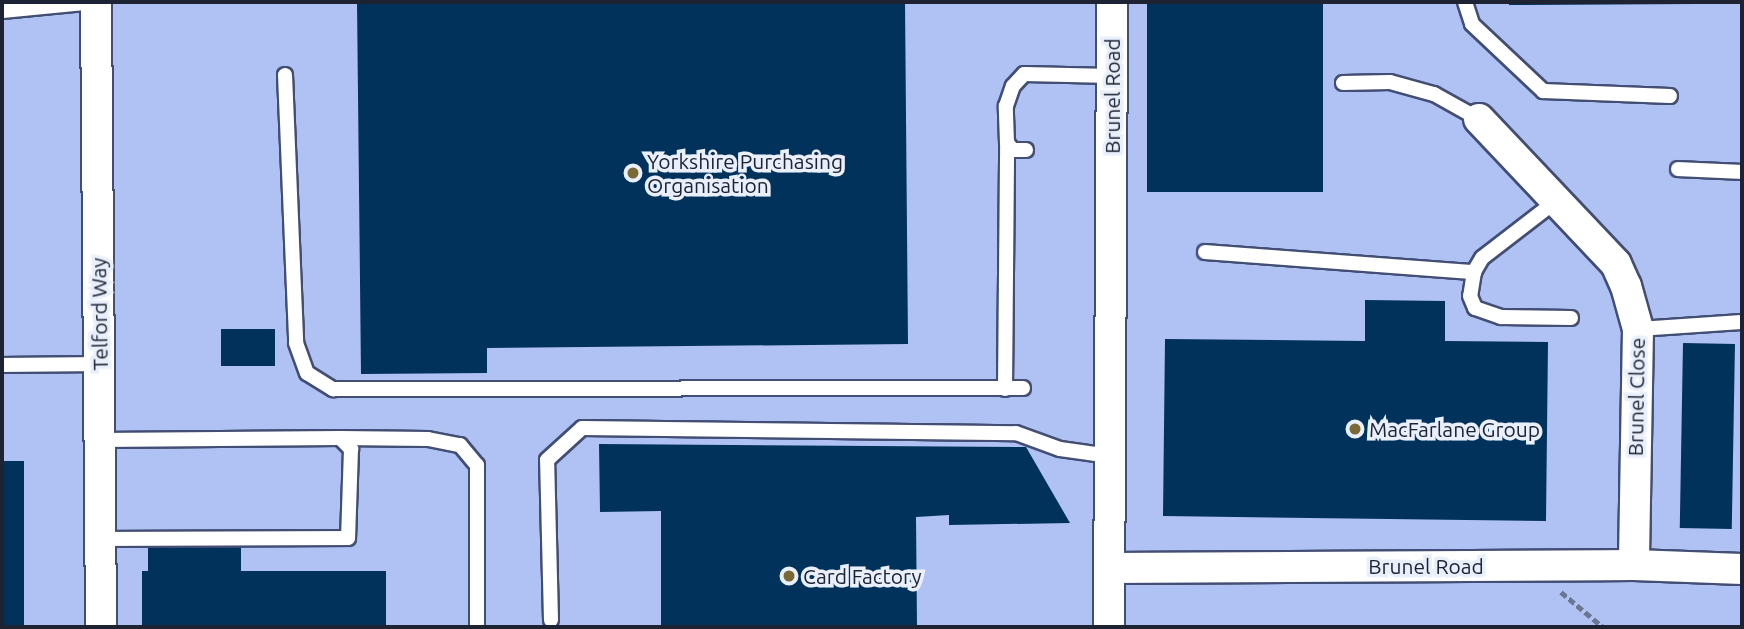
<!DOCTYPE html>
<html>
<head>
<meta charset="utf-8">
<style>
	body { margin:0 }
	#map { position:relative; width:1744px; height:629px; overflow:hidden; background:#becdf9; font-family:Ubuntu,sans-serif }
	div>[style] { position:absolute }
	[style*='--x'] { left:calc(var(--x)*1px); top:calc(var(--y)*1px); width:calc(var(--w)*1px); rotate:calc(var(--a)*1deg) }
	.built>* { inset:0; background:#b0c1f3; transform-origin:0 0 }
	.building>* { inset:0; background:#00325b; transform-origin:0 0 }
	.path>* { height:4.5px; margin-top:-2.25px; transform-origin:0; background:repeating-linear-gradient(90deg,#6b7693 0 7px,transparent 0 10.5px) }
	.roads { filter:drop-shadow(2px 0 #424e73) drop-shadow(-2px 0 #424e73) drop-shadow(0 2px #424e73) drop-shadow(0 -2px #424e73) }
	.lane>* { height:14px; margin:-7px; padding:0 7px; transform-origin:7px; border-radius:7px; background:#fff }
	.street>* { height:30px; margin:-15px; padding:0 15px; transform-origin:15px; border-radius:15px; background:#fff }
	.dots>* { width:19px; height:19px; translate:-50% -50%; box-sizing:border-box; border:4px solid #eaeffc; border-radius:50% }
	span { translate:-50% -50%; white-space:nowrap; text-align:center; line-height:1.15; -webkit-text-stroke:7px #eaeffc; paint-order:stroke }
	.street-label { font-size:21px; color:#1d2333 }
	.poi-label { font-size:21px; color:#1d2333 }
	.left { translate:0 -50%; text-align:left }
	.frame { position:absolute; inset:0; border:4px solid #1d2333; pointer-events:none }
</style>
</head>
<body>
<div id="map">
	<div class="built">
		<i style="left:2px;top:2px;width:1740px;height:625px"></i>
	</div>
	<div class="building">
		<i style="clip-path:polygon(357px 2px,905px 2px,908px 344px,487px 348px,487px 373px,361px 374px)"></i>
		<i style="left:1147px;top:2px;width:176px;height:190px"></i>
		<i style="clip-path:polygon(1509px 2px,1696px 2px,1696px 4px,1509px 5px)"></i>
		<i style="clip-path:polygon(1365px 300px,1445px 301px,1445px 341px,1548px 342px,1546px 521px,1163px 516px,1165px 339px,1365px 341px)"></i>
		<i style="left:221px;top:329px;width:54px;height:37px"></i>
		<i style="left:1683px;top:343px;width:52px;height:185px;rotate:1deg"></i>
		<i style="clip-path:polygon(599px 444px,1026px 447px,1070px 523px,949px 525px,949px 515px,916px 517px,917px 627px,661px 627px,661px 511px,600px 512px)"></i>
		<i style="left:2px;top:461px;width:22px;height:166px"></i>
		<i style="clip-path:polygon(148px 546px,241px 546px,241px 571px,386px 571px,386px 627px,142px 627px,142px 571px,148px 571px)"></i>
	</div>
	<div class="path">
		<i style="--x:1561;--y:592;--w:55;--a:39.8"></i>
	</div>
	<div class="roads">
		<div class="lane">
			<i style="--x:1465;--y:2;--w:23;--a:72"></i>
			<i style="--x:1472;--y:24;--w:98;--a:43.3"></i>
			<i style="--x:1543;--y:91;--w:127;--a:2.3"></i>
			<i style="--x:2;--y:11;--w:94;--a:-5.5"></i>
			<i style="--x:285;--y:75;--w:268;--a:87.6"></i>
			<i style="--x:296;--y:343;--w:32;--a:70"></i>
			<i style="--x:307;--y:373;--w:31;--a:32"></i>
			<i style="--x:333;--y:389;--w:690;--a:-0.08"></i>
			<i style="--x:1343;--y:83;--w:47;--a:-1.2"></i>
			<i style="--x:1390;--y:82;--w:46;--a:15.3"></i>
			<i style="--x:1434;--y:94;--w:51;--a:29.1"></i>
			<i style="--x:1026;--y:150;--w:13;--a:180"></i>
			<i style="--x:1013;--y:150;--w:9;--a:-131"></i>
			<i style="--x:1007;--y:143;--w:37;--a:-92"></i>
			<i style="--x:1006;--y:106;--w:21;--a:-71"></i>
			<i style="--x:1013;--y:86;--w:16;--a:-47"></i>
			<i style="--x:1024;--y:74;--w:88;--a:1.3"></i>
			<i style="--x:1678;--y:169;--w:64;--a:2.7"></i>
			<i style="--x:1556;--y:201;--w:93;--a:142.4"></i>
			<i style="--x:1482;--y:258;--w:16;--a:120"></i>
			<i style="--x:1474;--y:272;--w:24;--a:99"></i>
			<i style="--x:1470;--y:296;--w:13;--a:67"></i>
			<i style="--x:1475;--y:308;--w:28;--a:19"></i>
			<i style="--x:1501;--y:317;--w:70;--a:0.8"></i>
			<i style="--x:1205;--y:252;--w:270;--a:4.3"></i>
			<i style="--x:1638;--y:329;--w:104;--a:-3.9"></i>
			<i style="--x:2;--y:365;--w:97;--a:-0.6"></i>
			<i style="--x:1005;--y:389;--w:246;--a:-89.5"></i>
			<i style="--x:340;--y:438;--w:88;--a:0.7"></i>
			<i style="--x:428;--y:439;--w:33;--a:11"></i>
			<i style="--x:460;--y:445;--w:26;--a:50"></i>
			<i style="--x:477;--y:465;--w:162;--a:90"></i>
			<i style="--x:100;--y:440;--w:240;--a:-0.5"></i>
			<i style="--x:340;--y:438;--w:16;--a:45"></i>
			<i style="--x:351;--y:449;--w:89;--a:91.9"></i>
			<i style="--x:348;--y:538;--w:248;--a:179.8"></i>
			<i style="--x:551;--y:620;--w:160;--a:-91.4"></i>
			<i style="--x:547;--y:460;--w:47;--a:-42.4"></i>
			<i style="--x:582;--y:428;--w:434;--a:0.7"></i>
			<i style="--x:1016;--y:433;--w:47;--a:20"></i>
			<i style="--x:1060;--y:449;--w:50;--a:8"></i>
		</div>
		<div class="street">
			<i style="--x:96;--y:2;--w:625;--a:89.54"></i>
			<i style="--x:1479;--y:119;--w:199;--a:46.6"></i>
			<i style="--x:1616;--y:264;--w:24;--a:66"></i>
			<i style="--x:1626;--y:286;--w:45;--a:74.4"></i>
			<i style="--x:1638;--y:329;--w:236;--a:91"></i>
			<i style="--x:1109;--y:568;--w:525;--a:-0.33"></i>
			<i style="--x:1634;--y:565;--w:108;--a:2.1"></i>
			<i style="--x:1109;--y:627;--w:625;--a:-89.72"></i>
		</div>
	</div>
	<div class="dots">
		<i style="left:633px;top:173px;background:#7a6836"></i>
		<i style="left:1355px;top:429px;background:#7a6836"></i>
		<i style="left:789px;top:576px;background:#7a6836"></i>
	</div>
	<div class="street-label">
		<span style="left:1112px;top:96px;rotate:-90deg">Brunel Road</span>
		<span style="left:99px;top:314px;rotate:-91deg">Telford Way</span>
		<span style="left:1636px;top:397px;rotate:-89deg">Brunel Close</span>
		<span style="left:1426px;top:566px">Brunel Road</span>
	</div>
	<div class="poi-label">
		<span class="left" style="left:647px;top:173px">Yorkshire Purchasing<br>Organisation</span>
		<span class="left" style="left:1369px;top:429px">MacFarlane Group</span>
		<span class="left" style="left:803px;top:576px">Card Factory</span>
	</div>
	<div class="frame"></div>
</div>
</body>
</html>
